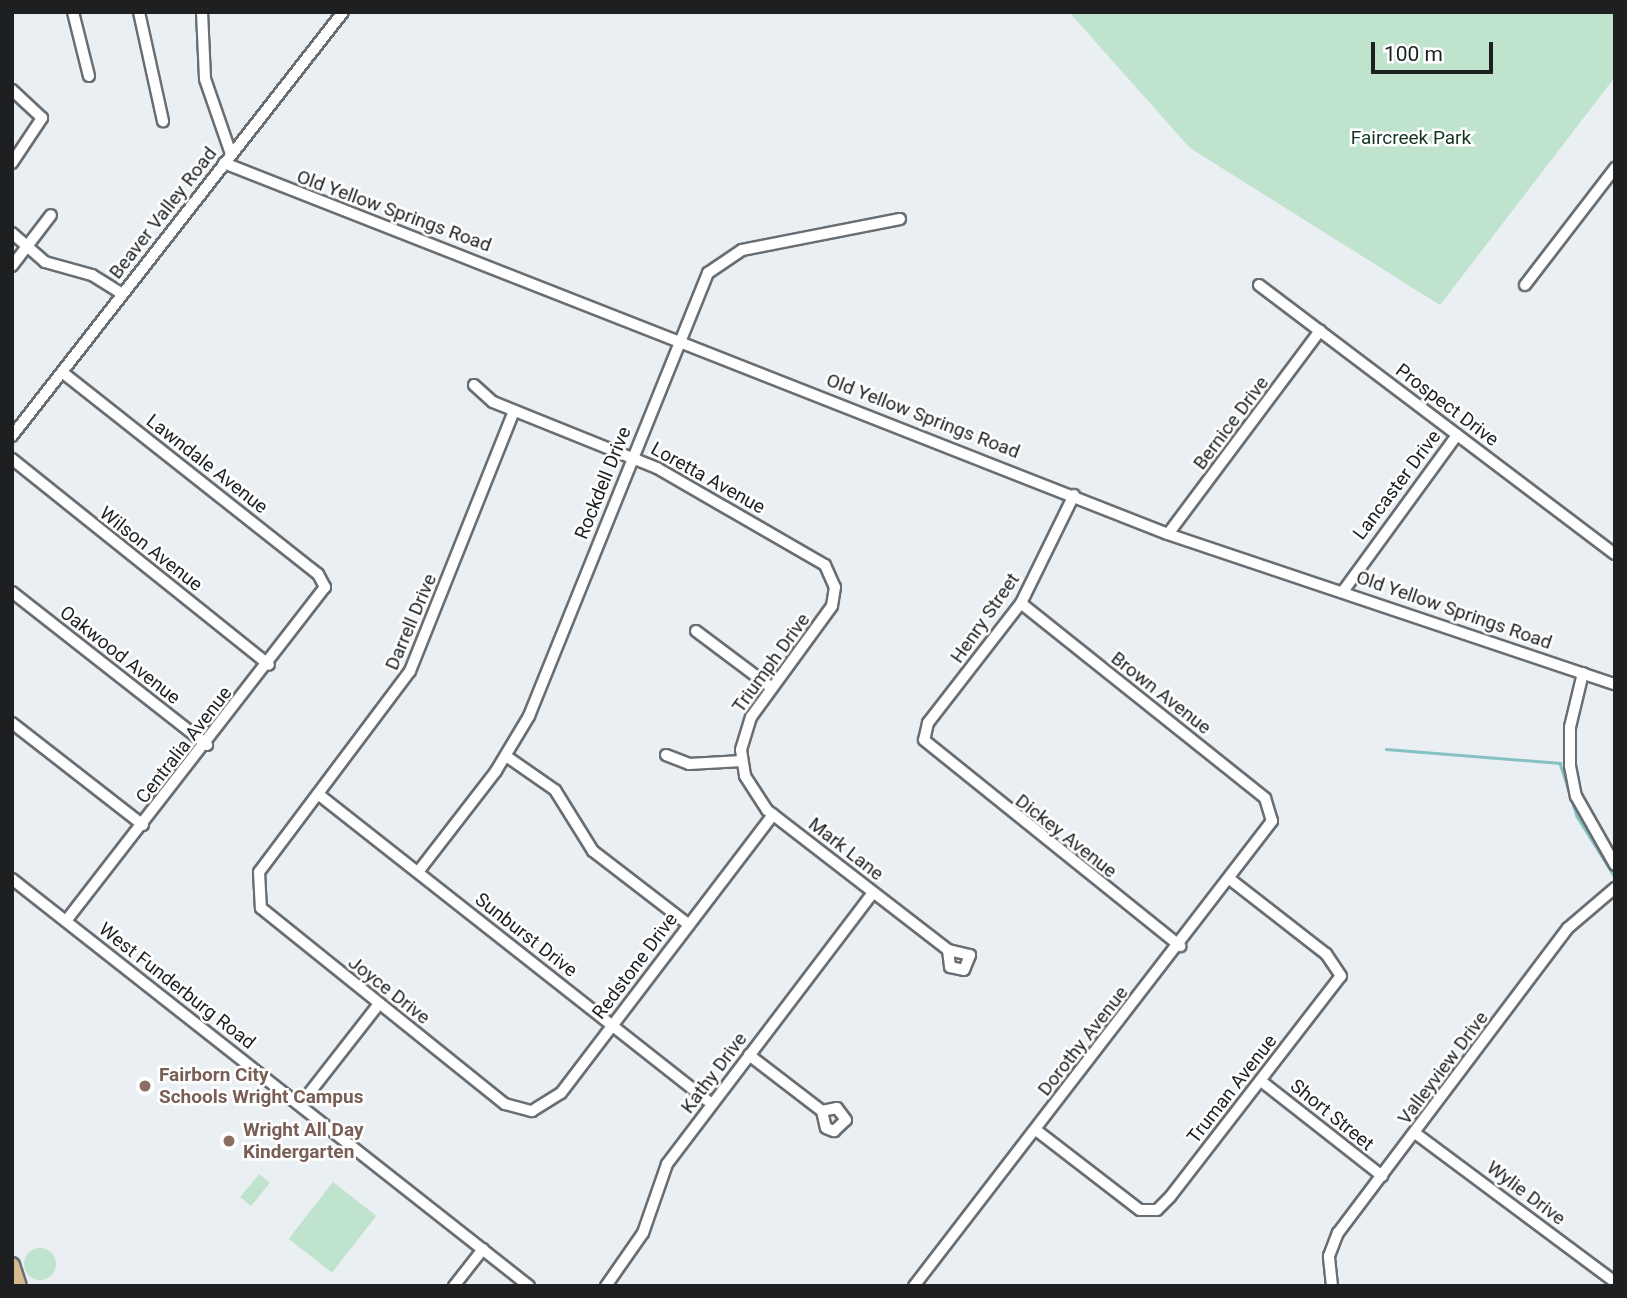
<!DOCTYPE html>
<html>
<head>
<meta charset="utf-8">
<style>
	body { margin:0 }
	#map { position:relative; width:1627px; height:1298px; overflow:hidden; background:#eaeff4; font-family:Roboto,sans-serif }
	div>[style] { position:absolute }
	[style*='--x'] { left:calc(var(--x)*1px); top:calc(var(--y)*1px); width:calc(var(--w)*1px); rotate:calc(var(--a)*1deg) }
	.green>* { inset:0; background:#bfe3cd; transform-origin:0 0 }
	.round { border-radius:50% }
	.stream>* { height:2.5px; margin:-1.25px; padding:0 1.25px; transform-origin:1.25px; border-radius:1.25px; background:#86c1c4 }
	.roads { filter:drop-shadow(2px 0 #696e72) drop-shadow(-2px 0 #696e72) drop-shadow(0 2px #696e72) drop-shadow(0 -2px #696e72) }
	.minor>* { height:10px; margin:-5px; padding:0 5px; transform-origin:5px; border-radius:5px; background:#fff }
	.major>* { height:14px; margin:-7px; padding:0 7px; transform-origin:7px; border-radius:7px; background:#d6bb8e }
	.dots>* { width:19px; height:19px; translate:-50% -50%; box-sizing:border-box; border:4px solid #fff; border-radius:50% }
	span { translate:-50% -50%; white-space:nowrap; text-align:center; line-height:1.15; -webkit-text-stroke:5px #fff; paint-order:stroke }
	.park-label { font-size:19px; color:#113623 }
	.street-label { font-size:19px; color:#1d1f20 }
	.education-label { font-size:19px; color:#785e54; font-weight:700 }
	.left { translate:0 -50%; text-align:left }
	.frame { position:absolute; inset:0; border:14px solid #1d1f20; pointer-events:none }
	.scale { position:absolute; left:1371px; top:42px; width:122px; height:32px; box-sizing:border-box; border:4px solid #1d1f20; border-top:0; padding-left:9px; font-size:21px; line-height:24px; white-space:nowrap; color:#1d1f20; -webkit-text-stroke:5px #fff; paint-order:stroke }
</style>
</head>
<body>
<div id="map">
	<div class="green">
		<i style="clip-path:polygon(1069px 12px,1615px 12px,1615px 77px,1440px 305px,1190px 148px)"></i>
		<i style="left:259px;top:1174px;width:14px;height:30px;rotate:39deg"></i>
		<i style="left:333px;top:1182px;width:55px;height:72px;rotate:38deg"></i>
		<i class="round" style="left:24px;top:1248px;width:32px;height:32px"></i>
	</div>
	<div class="stream">
		<i style="--x:1386;--y:749;--w:175;--a:4.6"></i>
		<i style="--x:1560;--y:763;--w:56;--a:72.2"></i>
		<i style="--x:1577;--y:816;--w:72;--a:58.1"></i>
	</div>
	<div class="roads">
		<div class="minor">
			<i style="--x:73;--y:12;--w:66;--a:76"></i>
			<i style="--x:139;--y:12;--w:112;--a:77.6"></i>
			<i style="--x:202;--y:12;--w:67;--a:87.4"></i>
			<i style="--x:205;--y:79;--w:79;--a:70.9"></i>
			<i style="--x:12;--y:90;--w:41;--a:43"></i>
			<i style="--x:42;--y:118;--w:54;--a:123.7"></i>
			<i style="--x:224;--y:163;--w:1014;--a:21.46"></i>
			<i style="--x:1168;--y:534;--w:471;--a:18.6"></i>
			<i style="--x:12;--y:233;--w:44;--a:41.3"></i>
			<i style="--x:45;--y:262;--w:49;--a:15.5"></i>
			<i style="--x:92;--y:275;--w:36;--a:32"></i>
			<i style="--x:12;--y:266;--w:64;--a:-52.6"></i>
			<i style="--x:1259;--y:285;--w:446;--a:37.1"></i>
			<i style="--x:1525;--y:285;--w:148;--a:-52.4"></i>
			<i style="--x:62;--y:372;--w:326;--a:38.3"></i>
			<i style="--x:318;--y:574;--w:15;--a:62"></i>
			<i style="--x:325;--y:587;--w:423;--a:127.8"></i>
			<i style="--x:474;--y:385;--w:25;--a:42"></i>
			<i style="--x:493;--y:402;--w:177;--a:21.9"></i>
			<i style="--x:657;--y:468;--w:194;--a:30"></i>
			<i style="--x:825;--y:565;--w:24;--a:66"></i>
			<i style="--x:835;--y:587;--w:19;--a:99"></i>
			<i style="--x:832;--y:606;--w:137;--a:126.1"></i>
			<i style="--x:751;--y:717;--w:34;--a:107"></i>
			<i style="--x:741;--y:750;--w:26;--a:81"></i>
			<i style="--x:745;--y:776;--w:40;--a:57.1"></i>
			<i style="--x:767;--y:810;--w:229;--a:37.7"></i>
			<i style="--x:948;--y:950;--w:17;--a:83"></i>
			<i style="--x:950;--y:967;--w:14;--a:12"></i>
			<i style="--x:964;--y:970;--w:16;--a:-68"></i>
			<i style="--x:970;--y:955;--w:23;--a:-167"></i>
			<i style="--x:514;--y:411;--w:280;--a:111.8"></i>
			<i style="--x:410;--y:671;--w:251;--a:126.9"></i>
			<i style="--x:259;--y:872;--w:36;--a:87"></i>
			<i style="--x:261;--y:908;--w:313;--a:38.8"></i>
			<i style="--x:505;--y:1104;--w:28;--a:15"></i>
			<i style="--x:532;--y:1111;--w:34;--a:-32"></i>
			<i style="--x:561;--y:1093;--w:350;--a:-52.7"></i>
			<i style="--x:12;--y:436;--w:538;--a:-52.02"></i>
			<i style="--x:12;--y:459;--w:329;--a:38.7"></i>
			<i style="--x:1074;--y:495;--w:120;--a:116.1"></i>
			<i style="--x:1021;--y:603;--w:152;--a:127.8"></i>
			<i style="--x:928;--y:723;--w:17;--a:103"></i>
			<i style="--x:924;--y:740;--w:329;--a:38.8"></i>
			<i style="--x:1168;--y:534;--w:254;--a:-53.2"></i>
			<i style="--x:1344;--y:590;--w:192;--a:-53.9"></i>
			<i style="--x:12;--y:592;--w:248;--a:38.1"></i>
			<i style="--x:696;--y:631;--w:95;--a:36.9"></i>
			<i style="--x:1583;--y:673;--w:56;--a:103.5"></i>
			<i style="--x:1570;--y:727;--w:39;--a:90"></i>
			<i style="--x:1570;--y:766;--w:31;--a:79"></i>
			<i style="--x:1576;--y:796;--w:79;--a:60.5"></i>
			<i style="--x:12;--y:723;--w:166;--a:37.9"></i>
			<i style="--x:666;--y:755;--w:25;--a:21"></i>
			<i style="--x:689;--y:764;--w:53;--a:-3.2"></i>
			<i style="--x:506;--y:756;--w:60;--a:34.8"></i>
			<i style="--x:555;--y:790;--w:72;--a:58.1"></i>
			<i style="--x:593;--y:851;--w:121;--a:37.6"></i>
			<i style="--x:318;--y:794;--w:501;--a:38.2"></i>
			<i style="--x:418;--y:872;--w:128;--a:-52.3"></i>
			<i style="--x:496;--y:771;--w:64;--a:-59"></i>
			<i style="--x:529;--y:716;--w:478;--a:-68"></i>
			<i style="--x:708;--y:273;--w:41;--a:-34.1"></i>
			<i style="--x:742;--y:250;--w:161;--a:-11.1"></i>
			<i style="--x:12;--y:879;--w:658;--a:38.21"></i>
			<i style="--x:749;--y:1055;--w:92;--a:37.5"></i>
			<i style="--x:822;--y:1111;--w:17;--a:77"></i>
			<i style="--x:826;--y:1128;--w:9;--a:21"></i>
			<i style="--x:834;--y:1131;--w:16;--a:-43"></i>
			<i style="--x:846;--y:1120;--w:15;--a:-127"></i>
			<i style="--x:837;--y:1108;--w:15;--a:169"></i>
			<i style="--x:1261;--y:1081;--w:154;--a:38.1"></i>
			<i style="--x:300;--y:1105;--w:128;--a:-52"></i>
			<i style="--x:1036;--y:1130;--w:131;--a:37.6"></i>
			<i style="--x:1140;--y:1210;--w:17;--a:0"></i>
			<i style="--x:1157;--y:1210;--w:18;--a:-45"></i>
			<i style="--x:1170;--y:1197;--w:279;--a:-52.3"></i>
			<i style="--x:1341;--y:976;--w:27;--a:-124"></i>
			<i style="--x:1326;--y:954;--w:120;--a:-142.1"></i>
			<i style="--x:1415;--y:1133;--w:249;--a:36.7"></i>
			<i style="--x:454;--y:1286;--w:47;--a:-51.9"></i>
			<i style="--x:606;--y:1286;--w:65;--a:-55.1"></i>
			<i style="--x:643;--y:1233;--w:73;--a:-70.8"></i>
			<i style="--x:667;--y:1164;--w:340;--a:-52.8"></i>
			<i style="--x:914;--y:1286;--w:587;--a:-52.41"></i>
			<i style="--x:1272;--y:821;--w:24;--a:-107"></i>
			<i style="--x:1265;--y:798;--w:312;--a:-141.4"></i>
			<i style="--x:1332;--y:1286;--w:30;--a:-96"></i>
			<i style="--x:1329;--y:1256;--w:25;--a:-69"></i>
			<i style="--x:1338;--y:1233;--w:382;--a:-53"></i>
			<i style="--x:1568;--y:928;--w:62;--a:-40.4"></i>
		</div>
		<div class="major">
			<i style="--x:12;--y:1265;--w:22;--a:72"></i>
		</div>
	</div>
	<div class="dots">
		<i style="left:145px;top:1086px;background:#8d6e63"></i>
		<i style="left:229px;top:1141px;background:#8d6e63"></i>
	</div>
	<div class="park-label">
		<span style="left:1411px;top:138px">Faircreek Park</span>
	</div>
	<div class="street-label">
		<span style="left:394px;top:211px;rotate:20deg">Old Yellow Springs Road</span>
		<span style="left:163px;top:213px;rotate:-52deg">Beaver Valley Road</span>
		<span style="left:1447px;top:405px;rotate:37deg">Prospect Drive</span>
		<span style="left:923px;top:416px;rotate:21deg">Old Yellow Springs Road</span>
		<span style="left:1231px;top:423px;rotate:-53deg">Bernice Drive</span>
		<span style="left:207px;top:464px;rotate:38deg">Lawndale Avenue</span>
		<span style="left:708px;top:478px;rotate:29deg">Loretta Avenue</span>
		<span style="left:603px;top:483px;rotate:-68deg">Rockdell Drive</span>
		<span style="left:1397px;top:485px;rotate:-53deg">Lancaster Drive</span>
		<span style="left:151px;top:549px;rotate:38deg">Wilson Avenue</span>
		<span style="left:1454px;top:610px;rotate:19deg">Old Yellow Springs Road</span>
		<span style="left:985px;top:618px;rotate:-55deg">Henry Street</span>
		<span style="left:411px;top:622px;rotate:-67deg">Darrell Drive</span>
		<span style="left:120px;top:655px;rotate:38deg">Oakwood Avenue</span>
		<span style="left:771px;top:663px;rotate:-54deg">Triumph Drive</span>
		<span style="left:1161px;top:693px;rotate:38deg">Brown Avenue</span>
		<span style="left:184px;top:745px;rotate:-52deg">Centralia Avenue</span>
		<span style="left:1066px;top:836px;rotate:38deg">Dickey Avenue</span>
		<span style="left:846px;top:849px;rotate:38deg">Mark Lane</span>
		<span style="left:526px;top:935px;rotate:38deg">Sunburst Drive</span>
		<span style="left:635px;top:966px;rotate:-53deg">Redstone Drive</span>
		<span style="left:177px;top:986px;rotate:38deg">West Funderburg Road</span>
		<span style="left:389px;top:990px;rotate:38deg">Joyce Drive</span>
		<span style="left:1083px;top:1041px;rotate:-52deg">Dorothy Avenue</span>
		<span style="left:1443px;top:1068px;rotate:-53deg">Valleyview Drive</span>
		<span style="left:714px;top:1073px;rotate:-53deg">Kathy Drive</span>
		<span style="left:1232px;top:1089px;rotate:-52deg">Truman Avenue</span>
		<span style="left:1332px;top:1115px;rotate:39deg">Short Street</span>
		<span style="left:1526px;top:1193px;rotate:37deg">Wylie Drive</span>
	</div>
	<div class="education-label">
		<span class="left" style="left:159px;top:1086px">Fairborn City<br>Schools Wright Campus</span>
		<span class="left" style="left:243px;top:1141px">Wright All Day<br>Kindergarten</span>
	</div>
	<div class="frame"></div>
	<div class="scale">100 m</div>
</div>
</body>
</html>
